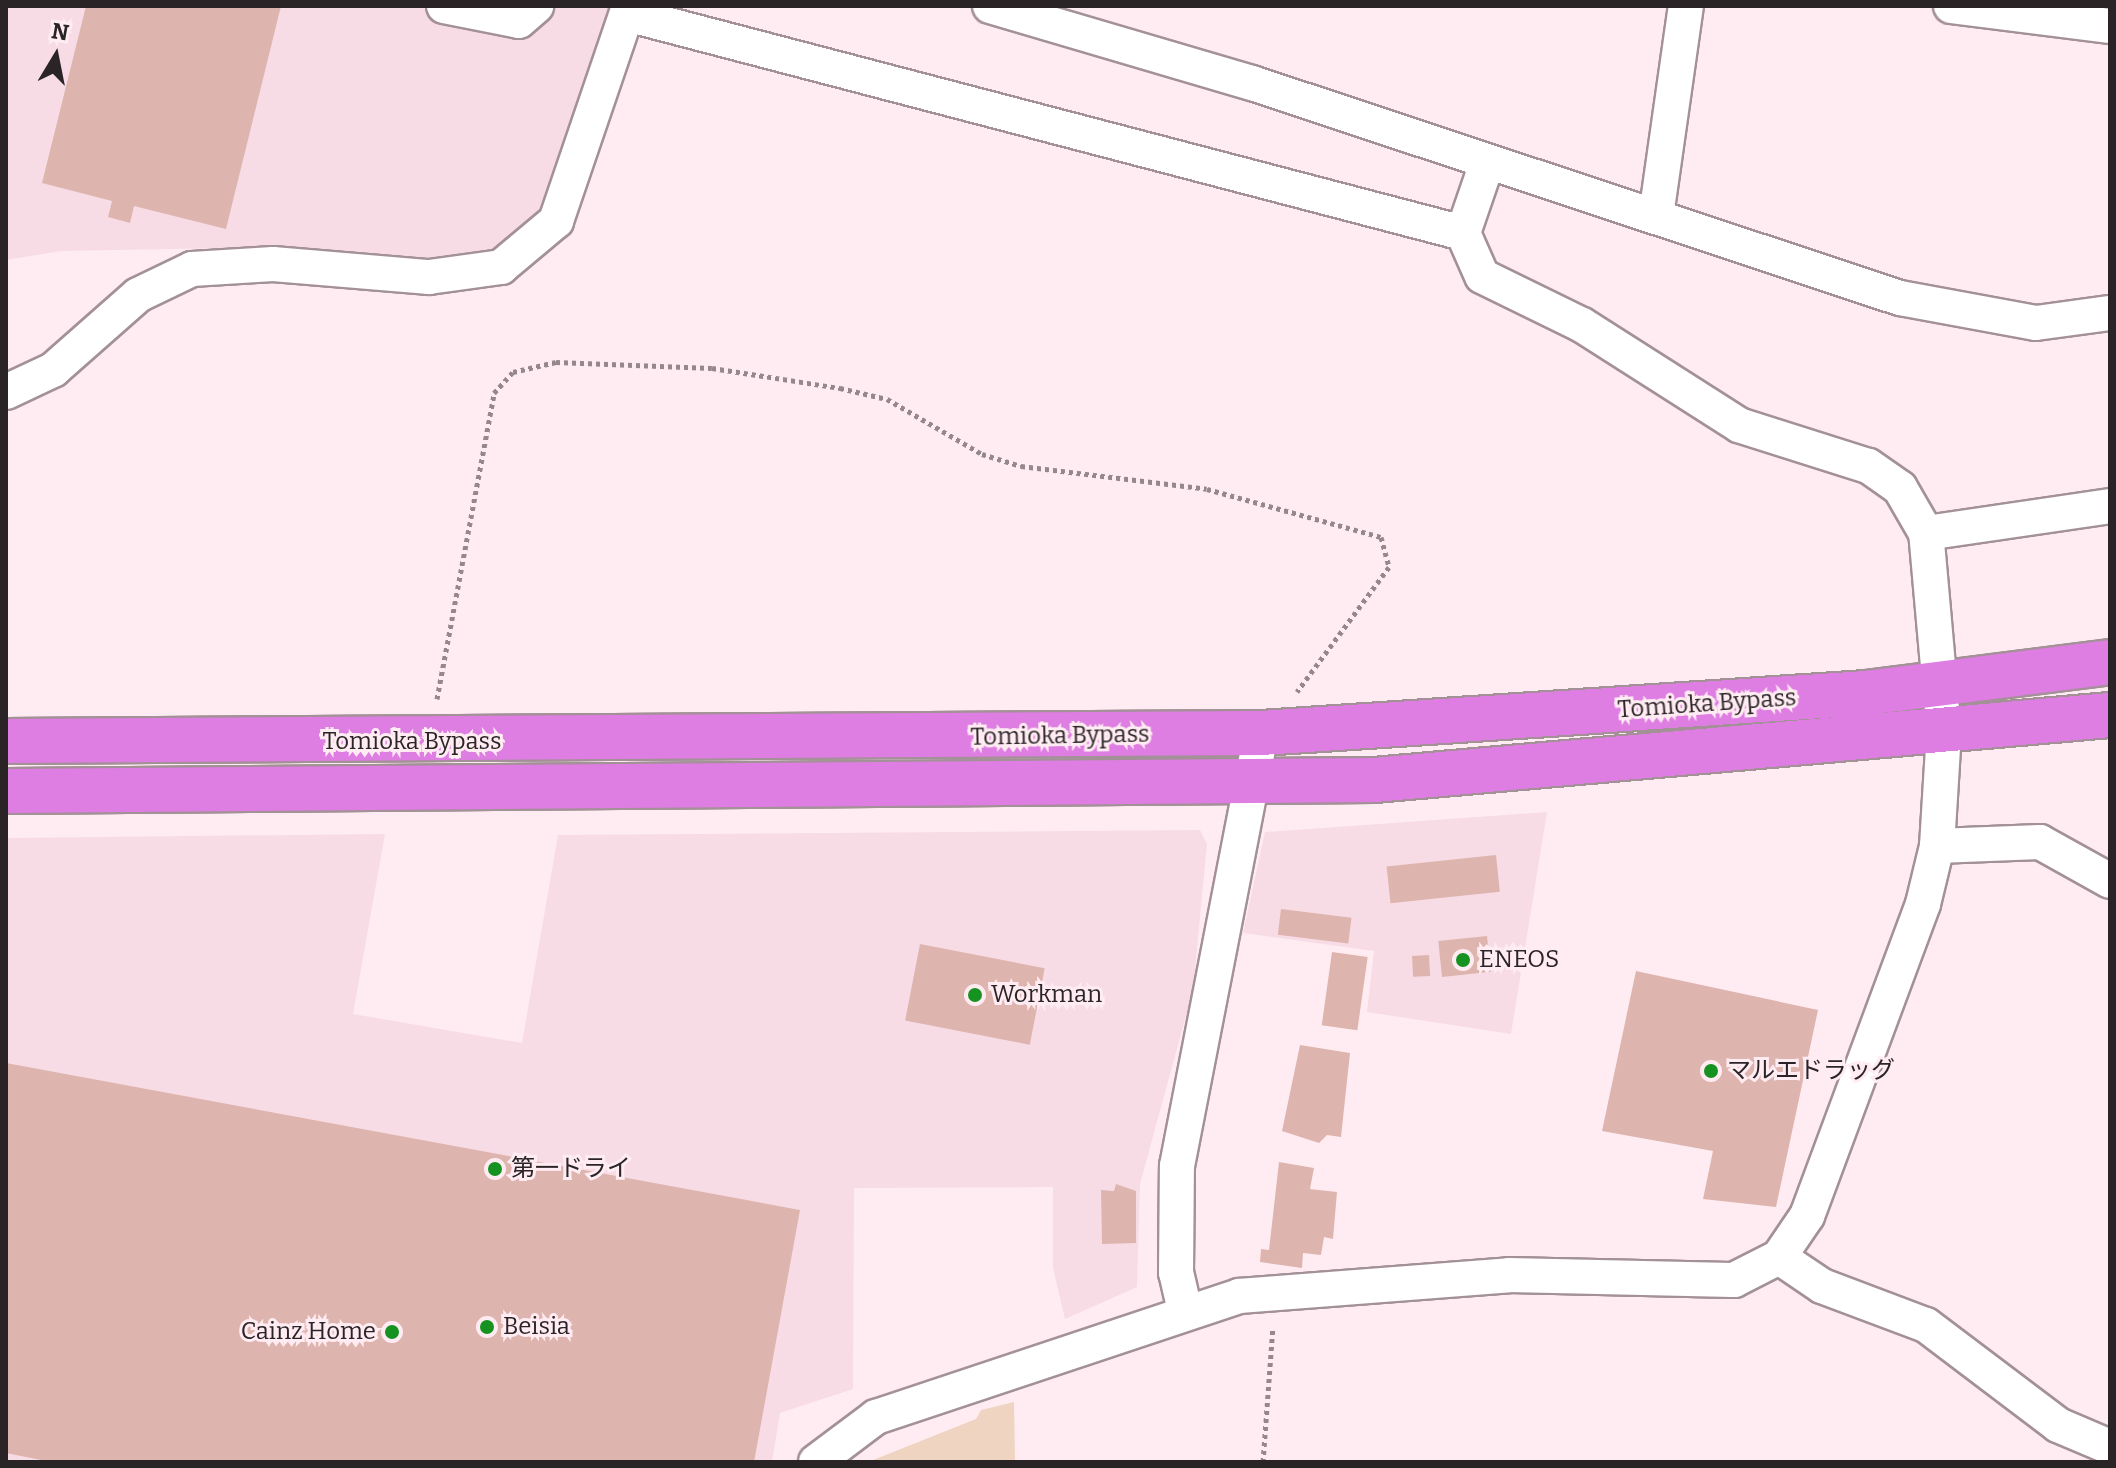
<!DOCTYPE html>
<html>
<head>
<meta charset="utf-8">
<style>
	body { margin:0 }
	#map { position:relative; width:2116px; height:1468px; overflow:hidden; background:#ffecf2; font-family:Bitter,"Noto Sans JP",serif }
	div>[style] { position:absolute }
	[style*='--x'] { left:calc(var(--x)*1px); top:calc(var(--y)*1px); width:calc(var(--w)*1px); rotate:calc(var(--a)*1deg) }
	.built>* { inset:0; background:#f7dce5 }
	.green>* { inset:0; background:#efd4c2 }
	.building>* { inset:0; background:#deb4af; transform-origin:0 0 }
	.path>* { height:5px; margin-top:-2.5px; transform-origin:0; background:repeating-linear-gradient(90deg,#95888c 0 4px,transparent 0 8px) }
	.roads { filter:drop-shadow(2px 0 #a39197) drop-shadow(-2px 0 #a39197) drop-shadow(0 2px #a39197) drop-shadow(0 -2px #a39197) }
	.minor>* { height:34px; margin:-17px; padding:0 17px; transform-origin:17px; border-radius:17px; background:#fff }
	.highway>* { height:44px; margin:-22px; padding:0 22px; transform-origin:22px; border-radius:22px; background:#de7de2 }
	.dots>* { width:22px; height:22px; translate:-50% -50%; box-sizing:border-box; border:4px solid #ffecf2; border-radius:50% }
	span { translate:-50% -50%; white-space:nowrap; text-align:center; line-height:1.15; -webkit-text-stroke:6px #ffecf2; paint-order:stroke }
	.street-label { font-size:24px; color:#2a2426 }
	.poi-label { font-size:24px; color:#2a2426 }
	.left { translate:0 -50%; text-align:left }
	.right { translate:-100% -50%; text-align:right }
	.frame { position:absolute; inset:0; border:8px solid #2a2426; pointer-events:none }
	.north { position:absolute; left:16px; top:16px; width:80px; height:80px; -webkit-text-stroke:6px #ffecf2; paint-order:stroke; rotate:10deg; font-size:22px; font-weight:700; line-height:32px; text-align:center; color:#2a2426 }
	.north::after { content:''; display:block; margin:auto; width:28px; height:36px; background:#2a2426; clip-path:polygon(50% 0,100% 100%,50% 72%,0 100%) }
</style>
</head>
<body>
<div id="map">
	<div class="built">
		<i style="clip-path:polygon(6px 6px,613px 6px,553px 196px,514px 243px,464px 260px,228px 248px,61px 251px,6px 260px)"></i>
		<i style="clip-path:polygon(1547px 812px,1511px 1034px,1367px 1012px,1374px 951px,1243px 933px,1265px 832px)"></i>
		<i style="clip-path:polygon(1200px 830px,1207px 844px,1193px 990px,1140px 1184px,1137px 1287px,1065px 1319px,1053px 1268px,1053px 1187px,854px 1188px,853px 1389px,780px 1413px,772px 1462px,6px 1462px,6px 838px,385px 834px,353px 1014px,522px 1043px,558px 835px)"></i>
	</div>
	<div class="green">
		<i style="clip-path:polygon(1014px 1402px,1015px 1462px,868px 1462px,976px 1419px,981px 1410px)"></i>
	</div>
	<div class="building">
		<i style="clip-path:polygon(86px 6px,281px 6px,226px 229px,134px 206px,130px 223px,108px 217px,112px 201px,42px 183px)"></i>
		<i style="left:1496px;top:855px;width:37px;height:110px;rotate:84deg"></i>
		<i style="left:1281px;top:909px;width:71px;height:26px;rotate:7deg"></i>
		<i style="left:1487px;top:936px;width:36px;height:49px;rotate:84deg"></i>
		<i style="left:920px;top:944px;width:127px;height:78px;rotate:11deg"></i>
		<i style="left:1332px;top:952px;width:36px;height:74px;rotate:8deg"></i>
		<i style="left:1429px;top:955px;width:21px;height:17px;rotate:87deg"></i>
		<i style="clip-path:polygon(1636px 971px,1818px 1010px,1776px 1207px,1703px 1199px,1713px 1151px,1602px 1131px)"></i>
		<i style="clip-path:polygon(1300px 1045px,1350px 1053px,1341px 1137px,1327px 1135px,1319px 1143px,1282px 1131px)"></i>
		<i style="clip-path:polygon(6px 1063px,800px 1210px,754px 1462px,51px 1462px,6px 1453px)"></i>
		<i style="clip-path:polygon(1279px 1162px,1314px 1168px,1310px 1189px,1337px 1192px,1333px 1239px,1324px 1237px,1321px 1255px,1303px 1253px,1302px 1268px,1260px 1262px,1261px 1249px,1269px 1250px)"></i>
		<i style="clip-path:polygon(1116px 1184px,1136px 1191px,1136px 1243px,1102px 1244px,1101px 1190px,1114px 1191px)"></i>
	</div>
	<div class="path">
		<i style="--x:437;--y:699;--w:311;--a:-79.4"></i>
		<i style="--x:494;--y:393;--w:28;--a:-48"></i>
		<i style="--x:513;--y:372;--w:44;--a:-13.1"></i>
		<i style="--x:556;--y:362;--w:156;--a:2.2"></i>
		<i style="--x:712;--y:368;--w:130;--a:8.9"></i>
		<i style="--x:840;--y:388;--w:48;--a:13.2"></i>
		<i style="--x:887;--y:399;--w:110;--a:30.1"></i>
		<i style="--x:982;--y:454;--w:41;--a:17.1"></i>
		<i style="--x:1021;--y:466;--w:187;--a:7"></i>
		<i style="--x:1207;--y:489;--w:180;--a:15.4"></i>
		<i style="--x:1381;--y:537;--w:31;--a:75"></i>
		<i style="--x:1389;--y:567;--w:155;--a:126.4"></i>
		<i style="--x:1263;--y:1462;--w:135;--a:-85.8"></i>
	</div>
	<div class="roads">
		<div class="minor">
			<i style="--x:444;--y:6;--w:76;--a:11.3"></i>
			<i style="--x:519;--y:21;--w:23;--a:-41"></i>
			<i style="--x:990;--y:6;--w:273;--a:16.4"></i>
			<i style="--x:1252;--y:83;--w:683;--a:18.36"></i>
			<i style="--x:1900;--y:298;--w:138;--a:10.4"></i>
			<i style="--x:2036;--y:323;--w:75;--a:-7.7"></i>
			<i style="--x:1951;--y:6;--w:160;--a:7.2"></i>
			<i style="--x:627;--y:14;--w:864;--a:14.68"></i>
			<i style="--x:1656;--y:216;--w:212;--a:-81.9"></i>
			<i style="--x:6;--y:392;--w:52;--a:-25.1"></i>
			<i style="--x:53;--y:370;--w:113;--a:-41.4"></i>
			<i style="--x:138;--y:295;--w:60;--a:-25.7"></i>
			<i style="--x:192;--y:269;--w:81;--a:-3.5"></i>
			<i style="--x:273;--y:264;--w:157;--a:4.8"></i>
			<i style="--x:429;--y:277;--w:73;--a:-7.9"></i>
			<i style="--x:501;--y:267;--w:72;--a:-39.9"></i>
			<i style="--x:556;--y:221;--w:227;--a:-71.2"></i>
			<i style="--x:1926;--y:533;--w:186;--a:-8.3"></i>
			<i style="--x:1937;--y:846;--w:103;--a:-2.2"></i>
			<i style="--x:2040;--y:842;--w:80;--a:29.1"></i>
			<i style="--x:1779;--y:1257;--w:52;--a:34"></i>
			<i style="--x:1822;--y:1286;--w:111;--a:20.6"></i>
			<i style="--x:1926;--y:1325;--w:166;--a:37.1"></i>
			<i style="--x:2058;--y:1425;--w:56;--a:22.9"></i>
			<i style="--x:1185;--y:1311;--w:39;--a:-103"></i>
			<i style="--x:1176;--y:1273;--w:107;--a:-89.5"></i>
			<i style="--x:1177;--y:1166;--w:441;--a:-79"></i>
			<i style="--x:816;--y:1462;--w:75;--a:-36.9"></i>
			<i style="--x:876;--y:1417;--w:383;--a:-18.4"></i>
			<i style="--x:1239;--y:1296;--w:271;--a:-4.4"></i>
			<i style="--x:1509;--y:1275;--w:225;--a:1.3"></i>
			<i style="--x:1734;--y:1280;--w:51;--a:-27.1"></i>
			<i style="--x:1779;--y:1257;--w:50;--a:-55.7"></i>
			<i style="--x:1807;--y:1216;--w:333;--a:-69.6"></i>
			<i style="--x:1923;--y:904;--w:60;--a:-76.4"></i>
			<i style="--x:1937;--y:846;--w:113;--a:-86.5"></i>
			<i style="--x:1944;--y:733;--w:201;--a:-95.1"></i>
			<i style="--x:1926;--y:533;--w:52;--a:-120"></i>
			<i style="--x:1900;--y:488;--w:39;--a:-145"></i>
			<i style="--x:1868;--y:466;--w:135;--a:-162.4"></i>
			<i style="--x:1739;--y:425;--w:186;--a:-147.5"></i>
			<i style="--x:1582;--y:325;--w:111;--a:-153.9"></i>
			<i style="--x:1482;--y:276;--w:47;--a:-113.8"></i>
			<i style="--x:1463;--y:233;--w:74;--a:-71.1"></i>
		</div>
		<div class="highway">
			<i style="--x:6;--y:741;--w:1255;--a:-0.37"></i>
			<i style="--x:1261;--y:733;--w:606;--a:-3.78"></i>
			<i style="--x:1866;--y:693;--w:246;--a:-7.2"></i>
			<i style="--x:6;--y:791;--w:1368;--a:-0.46"></i>
			<i style="--x:1374;--y:780;--w:739;--a:-5.05"></i>
		</div>
	</div>
	<div class="dots">
		<i style="left:1463px;top:960px;background:#169220"></i>
		<i style="left:975px;top:995px;background:#169220"></i>
		<i style="left:1711px;top:1071px;background:#169220"></i>
		<i style="left:495px;top:1169px;background:#169220"></i>
		<i style="left:487px;top:1327px;background:#169220"></i>
		<i style="left:392px;top:1332px;background:#169220"></i>
	</div>
	<div class="street-label">
		<span style="left:1707px;top:704px;rotate:-4deg">Tomioka Bypass</span>
		<span style="left:1060px;top:736px;rotate:-1deg">Tomioka Bypass</span>
		<span style="left:412px;top:742px">Tomioka Bypass</span>
	</div>
	<div class="poi-label">
		<span class="left" style="left:1479px;top:960px">ENEOS</span>
		<span class="left" style="left:991px;top:995px">Workman</span>
		<span class="left" style="left:1727px;top:1071px">マルエドラッグ</span>
		<span class="left" style="left:511px;top:1169px">第一ドライ</span>
		<span class="left" style="left:503px;top:1327px">Beisia</span>
		<span class="right" style="left:376px;top:1332px">Cainz Home</span>
	</div>
	<div class="frame"></div>
	<div class="north">N</div>
</div>
</body>
</html>
